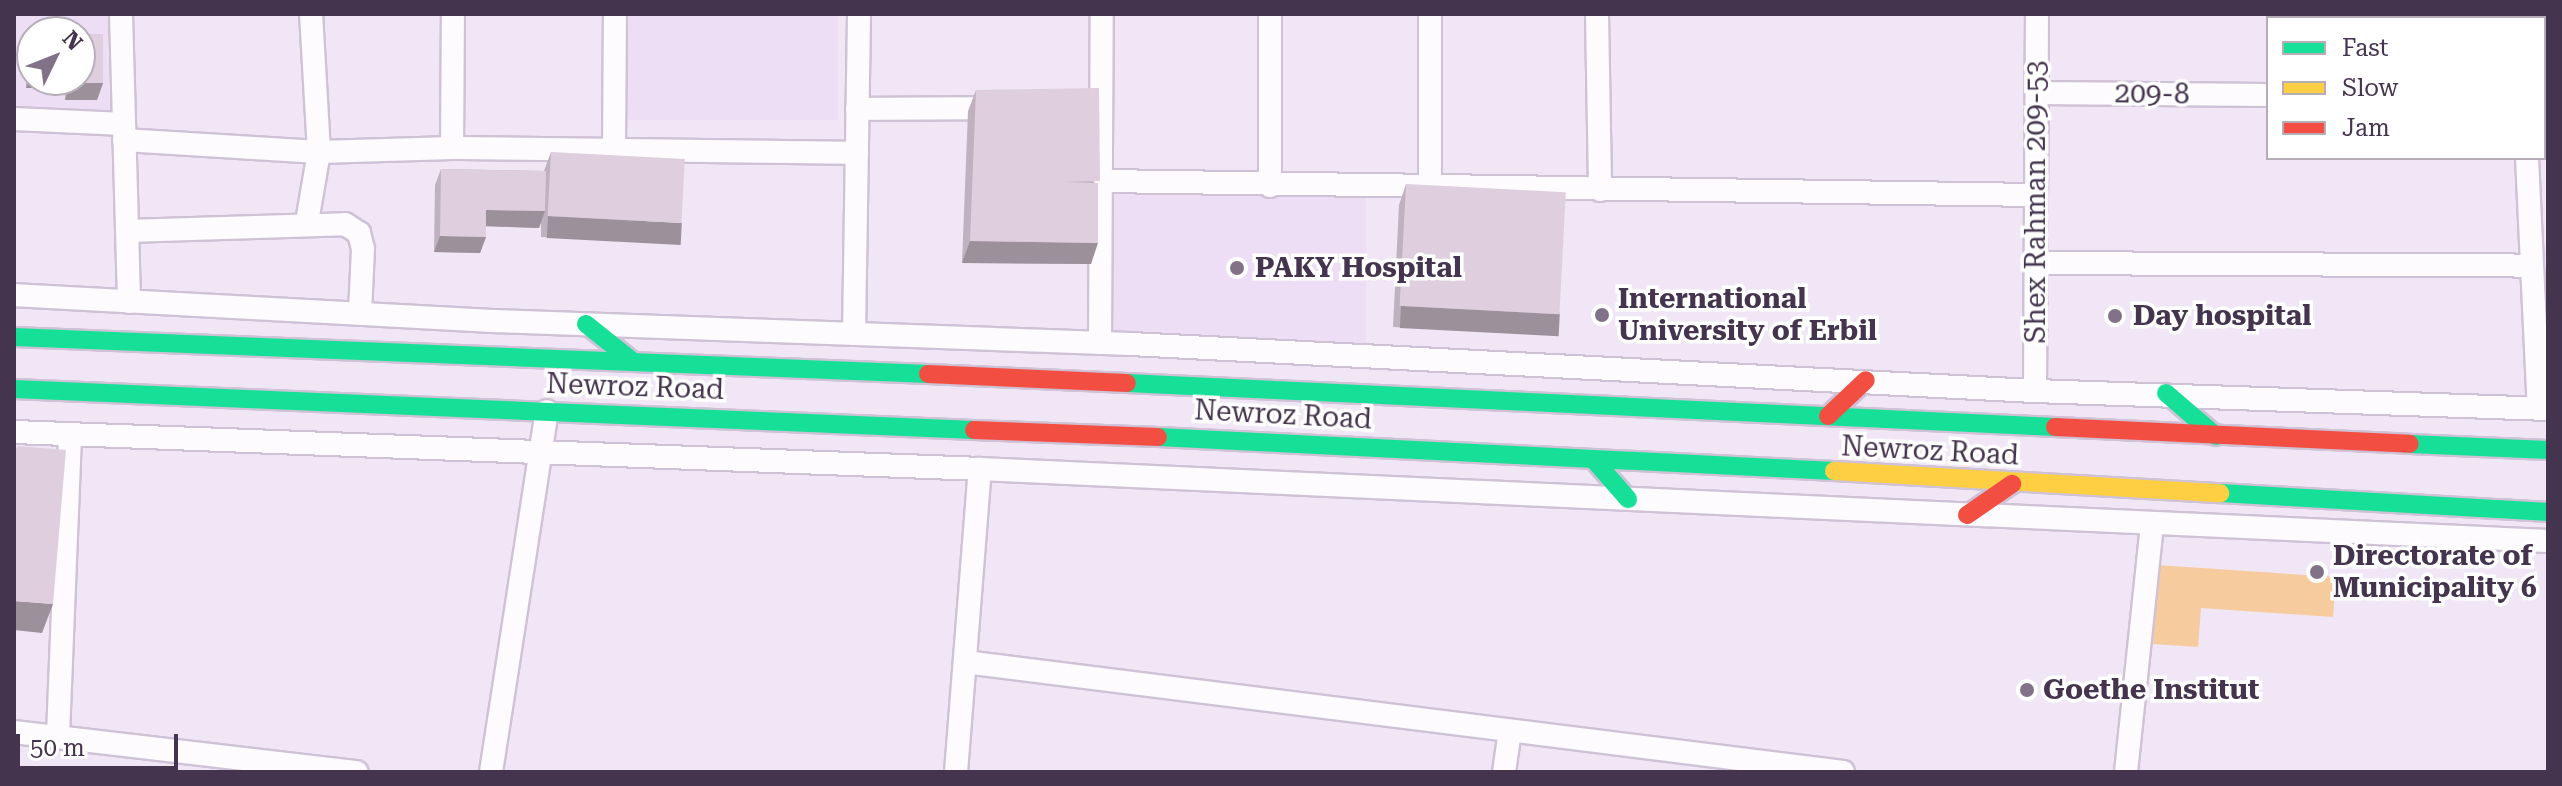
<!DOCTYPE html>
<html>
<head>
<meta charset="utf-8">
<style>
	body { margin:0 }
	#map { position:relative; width:2562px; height:786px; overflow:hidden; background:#f0e6f5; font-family:"Roboto Serif",serif }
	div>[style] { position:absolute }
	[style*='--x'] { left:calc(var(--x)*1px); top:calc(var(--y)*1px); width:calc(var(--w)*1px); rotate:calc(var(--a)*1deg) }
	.built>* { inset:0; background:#eddef5; transform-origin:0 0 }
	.green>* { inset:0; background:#f6cc9e }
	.roads { filter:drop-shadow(2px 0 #cfc2d6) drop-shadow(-2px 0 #cfc2d6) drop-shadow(0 2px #cfc2d6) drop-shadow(0 -2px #cfc2d6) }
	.street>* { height:22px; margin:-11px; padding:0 11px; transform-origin:11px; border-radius:11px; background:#fdfbfe }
	.fast>* { height:18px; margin:-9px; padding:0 9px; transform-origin:9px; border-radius:9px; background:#16e098 }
	.slow>* { height:18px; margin:-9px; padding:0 9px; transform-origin:9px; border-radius:9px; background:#ffcf43 }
	.jam>* { height:18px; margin:-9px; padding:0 9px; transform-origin:9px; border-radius:9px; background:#f24e42 }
	.wall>* { inset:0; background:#c0b1bf }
	.shaded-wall>* { inset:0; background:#9c909b; transform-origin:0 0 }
	.building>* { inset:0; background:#dfcede; transform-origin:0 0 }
	.dots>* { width:22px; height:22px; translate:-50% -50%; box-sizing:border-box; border:4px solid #fff; border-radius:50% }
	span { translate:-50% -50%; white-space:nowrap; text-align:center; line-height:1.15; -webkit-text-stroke:7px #fff; paint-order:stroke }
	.street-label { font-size:28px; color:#45344e }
	.poi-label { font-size:28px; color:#45344e; font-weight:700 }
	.left { translate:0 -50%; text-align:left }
	.frame { position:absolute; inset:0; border:16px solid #45344e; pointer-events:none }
	.legend { position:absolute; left:2266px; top:16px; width:280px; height:144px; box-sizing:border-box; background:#fff; border:2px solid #b5aeb8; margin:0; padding:10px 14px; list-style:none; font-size:24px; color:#45344e }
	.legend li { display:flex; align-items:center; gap:16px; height:40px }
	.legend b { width:40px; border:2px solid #b5aeb8 }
	.north { position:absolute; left:16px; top:16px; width:80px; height:80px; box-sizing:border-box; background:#fff; border:2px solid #b5aeb8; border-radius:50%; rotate:47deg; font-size:22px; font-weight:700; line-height:32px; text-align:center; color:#45344e }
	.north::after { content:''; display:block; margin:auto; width:28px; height:36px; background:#817288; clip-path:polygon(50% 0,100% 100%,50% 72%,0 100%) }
	.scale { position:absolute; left:16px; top:734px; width:162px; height:36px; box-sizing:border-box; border:4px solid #45344e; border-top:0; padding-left:10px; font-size:24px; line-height:28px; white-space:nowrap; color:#45344e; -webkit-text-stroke:6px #fff; paint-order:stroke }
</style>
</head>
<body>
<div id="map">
	<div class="built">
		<i style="clip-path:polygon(evenodd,14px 14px,108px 14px,110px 113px,14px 109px,14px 14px,32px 32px,80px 32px,80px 80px,32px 80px,32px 32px)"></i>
		<i style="left:628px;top:14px;width:210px;height:106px"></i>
		<i style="left:1112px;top:189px;width:254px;height:156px"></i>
	</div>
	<div class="green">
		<i style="clip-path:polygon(2157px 565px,2336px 577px,2333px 617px,2201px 608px,2198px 647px,2153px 644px)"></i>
	</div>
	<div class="roads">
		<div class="street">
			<i style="--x:121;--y:14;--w:288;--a:88.4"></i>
			<i style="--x:1597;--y:14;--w:176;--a:89"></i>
			<i style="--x:2037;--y:93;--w:231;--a:0.5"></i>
			<i style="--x:2544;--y:98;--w:4;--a:0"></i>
			<i style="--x:857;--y:109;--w:140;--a:-0.4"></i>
			<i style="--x:14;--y:119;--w:110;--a:2.6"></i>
			<i style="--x:124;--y:140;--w:195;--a:3.5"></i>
			<i style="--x:319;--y:152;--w:133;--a:-1.7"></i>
			<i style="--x:452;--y:148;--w:405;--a:0.7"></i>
			<i style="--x:452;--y:148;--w:134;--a:-89.6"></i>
			<i style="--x:614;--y:150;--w:136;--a:-89.6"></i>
			<i style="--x:2527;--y:158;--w:251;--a:87.3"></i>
			<i style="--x:1103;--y:181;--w:933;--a:0.86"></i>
			<i style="--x:1430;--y:184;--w:170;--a:-90"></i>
			<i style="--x:1270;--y:186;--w:172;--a:-90"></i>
			<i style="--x:307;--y:222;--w:71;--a:-80.3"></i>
			<i style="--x:319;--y:152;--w:138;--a:-93.3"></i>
			<i style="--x:127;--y:231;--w:218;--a:-1.8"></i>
			<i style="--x:345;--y:224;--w:17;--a:33"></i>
			<i style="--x:359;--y:233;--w:16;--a:76"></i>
			<i style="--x:363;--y:249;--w:64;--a:92.7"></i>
			<i style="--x:2035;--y:263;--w:493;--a:0.3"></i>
			<i style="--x:14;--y:295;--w:482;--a:3.1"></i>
			<i style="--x:495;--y:321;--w:636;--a:2.07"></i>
			<i style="--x:1131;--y:344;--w:905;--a:2.98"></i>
			<i style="--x:2035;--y:391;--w:513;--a:2.01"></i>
			<i style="--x:854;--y:334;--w:320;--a:-89.1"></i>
			<i style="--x:1100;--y:343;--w:329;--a:-89.7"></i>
			<i style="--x:2035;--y:391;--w:377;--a:-89.7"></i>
			<i style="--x:14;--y:432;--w:967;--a:2.19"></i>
			<i style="--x:980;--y:469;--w:1570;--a:2.63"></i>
			<i style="--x:965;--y:662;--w:885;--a:7.14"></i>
			<i style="--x:14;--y:732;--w:345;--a:6.7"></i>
			<i style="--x:58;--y:735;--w:300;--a:-87.7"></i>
			<i style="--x:491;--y:772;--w:365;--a:-81.2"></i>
			<i style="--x:956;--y:772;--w:304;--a:-85.5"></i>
			<i style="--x:1504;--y:772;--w:41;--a:-81.7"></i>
			<i style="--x:2126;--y:772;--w:249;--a:-84"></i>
		</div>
		<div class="fast">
			<i style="--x:586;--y:324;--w:58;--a:38.7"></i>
			<i style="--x:14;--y:337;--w:915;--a:2.32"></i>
			<i style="--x:1127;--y:383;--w:929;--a:2.71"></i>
			<i style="--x:14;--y:389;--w:961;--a:2.45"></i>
			<i style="--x:2166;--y:393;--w:66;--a:40.7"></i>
			<i style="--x:1158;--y:437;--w:677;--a:2.88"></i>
			<i style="--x:2410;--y:444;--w:138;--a:2.5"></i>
			<i style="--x:1594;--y:460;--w:52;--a:48.9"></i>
			<i style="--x:2220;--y:493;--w:329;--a:3.3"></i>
		</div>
		<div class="slow">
			<i style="--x:1834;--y:471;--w:387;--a:3.3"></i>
		</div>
		<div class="jam">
			<i style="--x:928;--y:374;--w:199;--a:2.6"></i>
			<i style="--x:1828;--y:416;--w:52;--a:-43.5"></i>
			<i style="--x:2055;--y:427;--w:355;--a:2.7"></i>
			<i style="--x:974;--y:430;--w:184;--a:2.2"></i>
			<i style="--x:1967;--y:515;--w:55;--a:-34.6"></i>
		</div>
	</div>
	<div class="wall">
		<i style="clip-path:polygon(32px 34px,32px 80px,80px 80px,103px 83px,97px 100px,65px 100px,65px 88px,26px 88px,26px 50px)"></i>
		<i style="clip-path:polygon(976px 90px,1098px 185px,1091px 264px,962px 263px,968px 111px)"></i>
		<i style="clip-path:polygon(551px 152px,675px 243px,541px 237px,541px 222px,539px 228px,486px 226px,486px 237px,480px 253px,434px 252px,435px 185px,441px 169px,544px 171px)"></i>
		<i style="clip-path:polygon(1406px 184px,1560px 313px,1553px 334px,1393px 327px,1399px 205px)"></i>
	</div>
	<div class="shaded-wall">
		<i style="clip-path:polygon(32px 72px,32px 80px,68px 80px,65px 88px,26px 88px)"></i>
		<i style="clip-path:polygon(71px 83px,103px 83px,97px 100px,65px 100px)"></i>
		<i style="clip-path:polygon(486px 210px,545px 211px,539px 228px,480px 226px)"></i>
		<i style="left:548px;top:216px;width:134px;height:22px;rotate:3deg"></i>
		<i style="clip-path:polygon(440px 236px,486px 237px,480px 253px,434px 252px)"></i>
		<i style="clip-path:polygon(970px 241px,1098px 243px,1091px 264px,962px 263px)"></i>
		<i style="left:1401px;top:306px;width:159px;height:22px;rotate:3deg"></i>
		<i style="clip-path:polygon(14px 601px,53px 604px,42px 633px,14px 630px)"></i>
	</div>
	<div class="building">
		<i style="clip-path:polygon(80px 34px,103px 34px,103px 83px,71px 83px,71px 80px,80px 80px)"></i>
		<i style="clip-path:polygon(1099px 88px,1100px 181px,1064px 182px,1098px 183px,1098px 243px,970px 241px,976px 90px)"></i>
		<i style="left:551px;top:152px;width:134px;height:64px;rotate:3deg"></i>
		<i style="clip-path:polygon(441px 169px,546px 171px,545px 211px,486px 210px,486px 237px,440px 236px)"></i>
		<i style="left:1406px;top:184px;width:160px;height:122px;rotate:3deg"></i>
		<i style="clip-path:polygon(18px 446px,66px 450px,53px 604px,14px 601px,14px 450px)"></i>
	</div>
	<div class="dots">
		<i style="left:1237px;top:268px;background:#817288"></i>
		<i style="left:1602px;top:315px;background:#817288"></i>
		<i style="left:2115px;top:316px;background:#817288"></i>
		<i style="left:2317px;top:572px;background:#817288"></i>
		<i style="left:2027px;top:690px;background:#817288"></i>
	</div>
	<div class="street-label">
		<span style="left:2152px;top:94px;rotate:1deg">209-8</span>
		<span style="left:2036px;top:202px;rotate:-90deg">Shex Rahman 209-53</span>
		<span style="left:635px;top:387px;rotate:2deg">Newroz Road</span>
		<span style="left:1283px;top:415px;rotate:3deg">Newroz Road</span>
		<span style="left:1930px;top:451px;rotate:3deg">Newroz Road</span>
	</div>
	<div class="poi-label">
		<span class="left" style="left:1255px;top:268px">PAKY Hospital</span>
		<span class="left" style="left:1618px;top:315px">International<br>University of Erbil</span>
		<span class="left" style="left:2133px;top:316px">Day hospital</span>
		<span class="left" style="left:2333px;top:572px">Directorate of<br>Municipality 6</span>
		<span class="left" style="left:2043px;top:690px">Goethe Institut</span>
	</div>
	<div class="frame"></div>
	<ul class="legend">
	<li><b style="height:10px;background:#16e098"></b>Fast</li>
	<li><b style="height:10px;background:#ffcf43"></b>Slow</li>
	<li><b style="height:10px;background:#f24e42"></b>Jam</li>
	</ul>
	<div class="north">N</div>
	<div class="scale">50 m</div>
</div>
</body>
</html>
